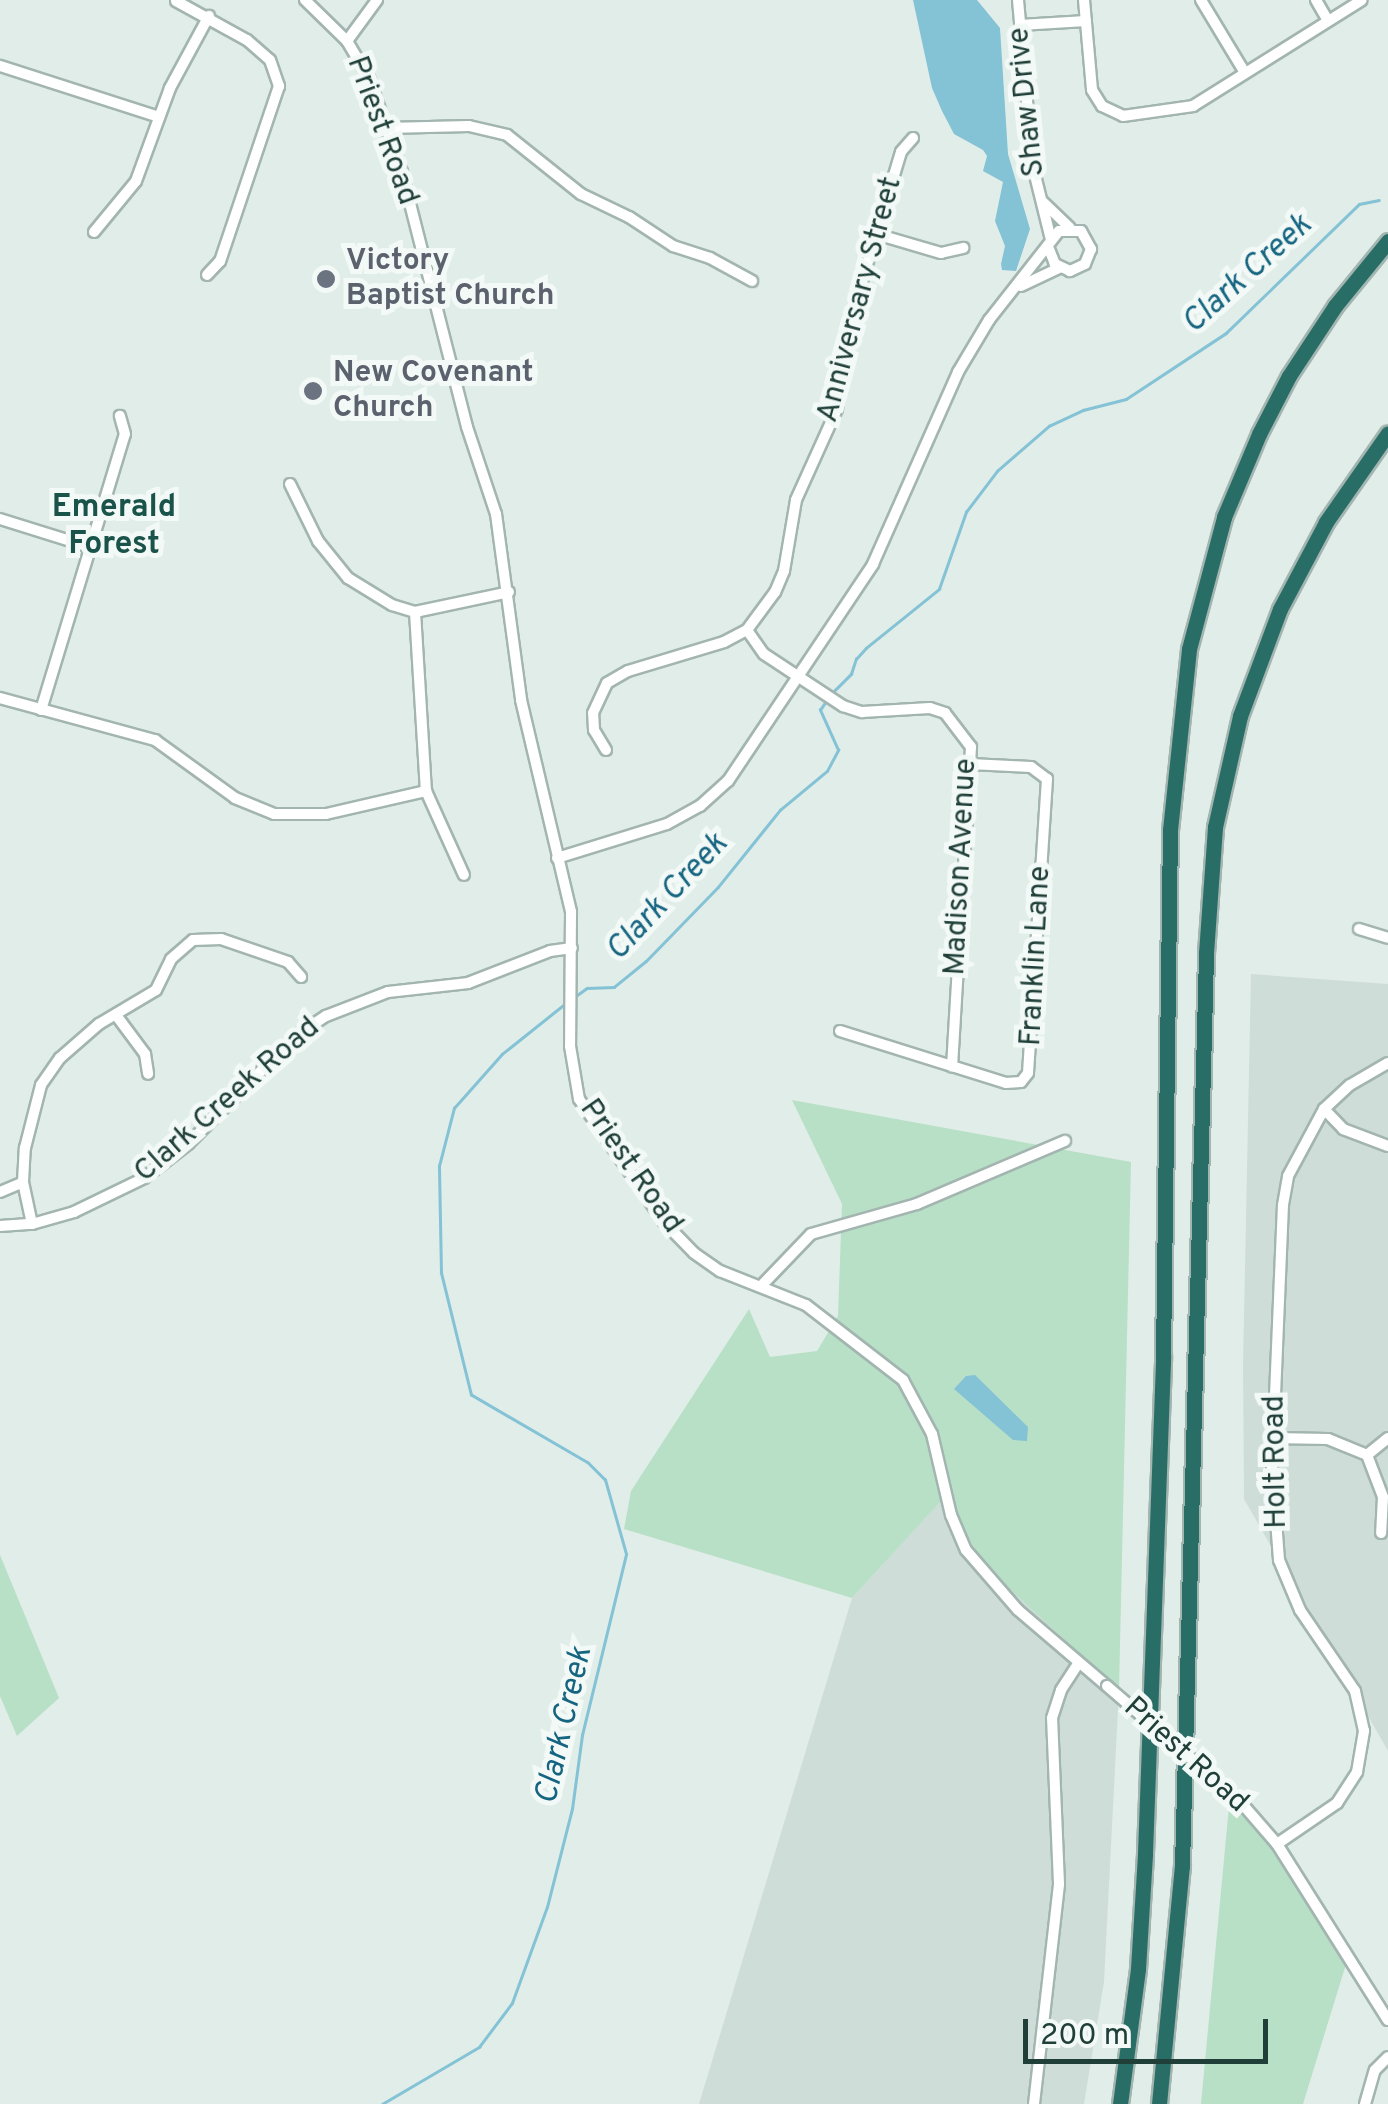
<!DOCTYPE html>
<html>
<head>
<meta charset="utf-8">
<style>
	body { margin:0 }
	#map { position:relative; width:1388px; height:2104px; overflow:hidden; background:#e1ede8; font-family:Overpass,sans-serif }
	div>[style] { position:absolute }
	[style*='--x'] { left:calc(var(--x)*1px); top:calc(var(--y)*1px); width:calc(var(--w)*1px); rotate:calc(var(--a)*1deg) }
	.built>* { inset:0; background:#cfddd8 }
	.green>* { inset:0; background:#b8e0c6 }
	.water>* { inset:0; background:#84c2d6 }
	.stream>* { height:2.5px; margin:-1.25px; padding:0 1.25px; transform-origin:1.25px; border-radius:1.25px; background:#84c2d6 }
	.roads { filter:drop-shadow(2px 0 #a3b5b0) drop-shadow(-2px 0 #a3b5b0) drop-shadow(0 2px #a3b5b0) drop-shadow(0 -2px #a3b5b0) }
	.minor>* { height:10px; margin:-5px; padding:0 5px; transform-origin:5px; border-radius:5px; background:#fff }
	.highway>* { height:15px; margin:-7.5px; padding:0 7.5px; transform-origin:7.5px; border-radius:7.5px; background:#296e66 }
	.bridges { filter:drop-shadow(2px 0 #a3b5b0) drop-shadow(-2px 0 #a3b5b0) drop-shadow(0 2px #a3b5b0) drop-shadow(0 -2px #a3b5b0) }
	.minor-bridge>* { height:10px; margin:-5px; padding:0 5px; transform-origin:5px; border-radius:5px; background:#fff }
	.dots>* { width:28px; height:28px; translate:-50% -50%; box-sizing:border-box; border:5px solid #f2f9f6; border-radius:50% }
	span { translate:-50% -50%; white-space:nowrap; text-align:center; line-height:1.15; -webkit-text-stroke:10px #f2f9f6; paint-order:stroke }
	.street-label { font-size:30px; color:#203f39 }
	.worship-label { font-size:30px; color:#5b616d; font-weight:700 }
	.left { translate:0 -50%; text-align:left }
	.water-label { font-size:32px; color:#156480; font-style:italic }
	.neighbourhood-label { font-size:32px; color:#1a534a; font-weight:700 }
	.scale { position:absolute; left:1023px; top:2019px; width:245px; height:45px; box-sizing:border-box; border:5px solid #203f39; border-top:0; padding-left:12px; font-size:30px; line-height:35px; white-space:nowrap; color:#203f39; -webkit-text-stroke:8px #f2f9f6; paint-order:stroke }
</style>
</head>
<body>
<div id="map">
	<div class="built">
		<i style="clip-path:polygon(1251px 974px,1388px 984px,1388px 1751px,1244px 1499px,1243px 1364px)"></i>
		<i style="clip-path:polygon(949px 1491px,1119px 1690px,1104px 1982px,1084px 2104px,699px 2104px,852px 1598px)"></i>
	</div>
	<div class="green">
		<i style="clip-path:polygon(792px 1100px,1131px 1162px,1119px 1690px,987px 1568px,964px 1530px,949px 1492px,852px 1598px,624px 1529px,631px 1491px,749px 1309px,770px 1357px,817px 1351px,838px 1316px,842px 1204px)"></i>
		<i style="clip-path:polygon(0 1555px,59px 1698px,17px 1736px,0 1696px)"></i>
		<i style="clip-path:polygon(1231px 1785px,1350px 1951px,1303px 2104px,1201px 2104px)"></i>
	</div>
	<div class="water">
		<i style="clip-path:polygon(913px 0,977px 0,1000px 28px,1008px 154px,1030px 229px,1016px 271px,1002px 270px,1001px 264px,1005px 246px,995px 221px,1003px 182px,983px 171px,987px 156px,983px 150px,954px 134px,942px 111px,932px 88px)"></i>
		<i style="clip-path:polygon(975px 1375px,1028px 1427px,1027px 1441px,1013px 1440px,954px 1389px,966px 1376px)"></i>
	</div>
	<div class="stream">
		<i style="--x:830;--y:695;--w:30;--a:-45"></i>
		<i style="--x:851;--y:674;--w:16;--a:-72"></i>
		<i style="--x:856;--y:659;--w:15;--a:-48"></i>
		<i style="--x:866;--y:648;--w:94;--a:-38.9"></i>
		<i style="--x:939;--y:589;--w:82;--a:-70.7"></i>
		<i style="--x:966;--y:512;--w:51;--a:-52.9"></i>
		<i style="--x:997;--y:471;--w:69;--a:-40.9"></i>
		<i style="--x:1049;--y:426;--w:38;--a:-25"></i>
		<i style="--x:1083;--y:410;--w:44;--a:-14.3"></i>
		<i style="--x:1126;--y:399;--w:120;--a:-33.4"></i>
		<i style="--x:1226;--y:333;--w:185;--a:-44.1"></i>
		<i style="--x:1359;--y:204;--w:20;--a:-11"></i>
		<i style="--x:573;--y:998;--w:17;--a:-36"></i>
		<i style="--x:587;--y:988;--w:27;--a:-2"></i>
		<i style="--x:614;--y:987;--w:41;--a:-39.1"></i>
		<i style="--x:646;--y:961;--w:103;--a:-45.8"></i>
		<i style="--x:718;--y:887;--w:99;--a:-51.2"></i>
		<i style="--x:780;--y:810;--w:61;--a:-39.7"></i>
		<i style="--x:827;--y:771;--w:24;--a:-62"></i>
		<i style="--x:838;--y:750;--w:44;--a:-114.2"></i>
		<i style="--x:820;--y:710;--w:11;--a:-56"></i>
		<i style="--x:382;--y:2104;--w:113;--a:-30.4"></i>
		<i style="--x:479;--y:2047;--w:55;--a:-53.1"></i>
		<i style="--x:512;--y:2003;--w:102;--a:-70"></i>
		<i style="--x:547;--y:1907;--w:101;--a:-75.7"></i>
		<i style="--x:572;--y:1809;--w:75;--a:-82.3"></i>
		<i style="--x:582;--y:1735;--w:186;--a:-76.3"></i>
		<i style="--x:626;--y:1554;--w:77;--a:-105.8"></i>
		<i style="--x:605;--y:1480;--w:24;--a:-135"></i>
		<i style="--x:588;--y:1463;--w:135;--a:-149.8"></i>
		<i style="--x:471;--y:1395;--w:126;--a:-103.8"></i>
		<i style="--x:441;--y:1273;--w:107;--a:-91.1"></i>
		<i style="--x:439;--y:1166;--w:60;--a:-75.5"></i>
		<i style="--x:454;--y:1108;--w:72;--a:-48.4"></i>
		<i style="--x:502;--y:1054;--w:82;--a:-38.6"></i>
	</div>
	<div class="roads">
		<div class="minor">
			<i style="--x:305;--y:0;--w:59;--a:44.3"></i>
			<i style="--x:347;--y:41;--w:43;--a:59.3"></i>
			<i style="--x:369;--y:78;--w:100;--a:70.7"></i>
			<i style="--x:402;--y:172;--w:263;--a:75.7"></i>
			<i style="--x:467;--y:427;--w:92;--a:71.6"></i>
			<i style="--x:496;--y:514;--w:188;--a:82.3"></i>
			<i style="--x:521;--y:700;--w:218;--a:76.7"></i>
			<i style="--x:571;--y:912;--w:134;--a:90.4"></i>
			<i style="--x:570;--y:1046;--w:54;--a:80.4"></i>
			<i style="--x:579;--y:1099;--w:150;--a:55.4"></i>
			<i style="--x:664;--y:1222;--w:43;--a:45.9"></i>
			<i style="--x:694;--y:1253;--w:32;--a:35"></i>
			<i style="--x:720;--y:1271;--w:92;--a:21.6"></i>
			<i style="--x:806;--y:1305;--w:123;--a:37.7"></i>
			<i style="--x:903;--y:1380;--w:61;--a:61.8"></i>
			<i style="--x:932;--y:1434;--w:83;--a:76.8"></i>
			<i style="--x:951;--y:1515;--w:38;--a:67"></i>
			<i style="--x:966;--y:1550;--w:79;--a:49.1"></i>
			<i style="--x:1018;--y:1610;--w:117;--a:40.5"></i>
			<i style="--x:1018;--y:0;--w:168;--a:84.9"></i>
			<i style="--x:1033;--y:167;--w:75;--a:76.1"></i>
			<i style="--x:1084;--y:0;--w:90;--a:84.9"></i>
			<i style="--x:1092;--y:90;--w:19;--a:58"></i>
			<i style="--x:1102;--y:106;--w:23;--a:25"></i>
			<i style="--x:1123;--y:116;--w:71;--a:-8.1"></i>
			<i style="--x:1193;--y:106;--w:199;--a:-32.1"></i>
			<i style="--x:1201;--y:0;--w:85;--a:58.9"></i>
			<i style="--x:1316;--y:0;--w:24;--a:60"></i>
			<i style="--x:176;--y:1;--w:81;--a:28.8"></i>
			<i style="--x:247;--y:40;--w:30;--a:41"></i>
			<i style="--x:270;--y:60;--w:28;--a:71"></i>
			<i style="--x:279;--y:86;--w:185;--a:108.6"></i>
			<i style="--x:220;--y:261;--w:19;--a:133"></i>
			<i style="--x:1020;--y:25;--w:66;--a:-3.5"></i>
			<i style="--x:347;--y:41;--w:51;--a:-53.8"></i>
			<i style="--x:0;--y:66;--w:167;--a:17.8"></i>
			<i style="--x:387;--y:128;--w:82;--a:-1.4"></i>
			<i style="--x:469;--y:126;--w:39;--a:13"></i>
			<i style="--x:507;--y:135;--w:95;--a:38.6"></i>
			<i style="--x:581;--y:194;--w:53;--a:25.6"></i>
			<i style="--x:629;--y:217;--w:53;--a:33.4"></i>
			<i style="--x:673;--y:246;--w:39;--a:18"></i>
			<i style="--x:710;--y:258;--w:48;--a:28.7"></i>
			<i style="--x:913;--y:138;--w:18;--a:131"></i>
			<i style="--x:901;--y:152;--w:177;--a:106.8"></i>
			<i style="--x:850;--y:321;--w:89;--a:98.4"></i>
			<i style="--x:837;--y:409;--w:100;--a:114.3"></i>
			<i style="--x:796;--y:500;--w:72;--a:99.6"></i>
			<i style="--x:784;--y:571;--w:23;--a:113"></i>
			<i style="--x:775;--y:592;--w:47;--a:126.4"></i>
			<i style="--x:747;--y:630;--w:29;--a:55"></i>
			<i style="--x:764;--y:654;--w:95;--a:33.4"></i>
			<i style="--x:843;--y:706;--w:20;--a:18"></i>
			<i style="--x:862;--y:712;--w:68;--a:-3.4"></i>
			<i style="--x:930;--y:708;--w:16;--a:18"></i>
			<i style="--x:945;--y:713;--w:43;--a:52.6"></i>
			<i style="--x:971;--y:747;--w:320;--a:93.4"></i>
			<i style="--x:1043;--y:202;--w:37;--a:44"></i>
			<i style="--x:94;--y:232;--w:66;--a:-50.5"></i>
			<i style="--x:136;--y:181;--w:99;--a:-69.9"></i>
			<i style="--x:170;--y:88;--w:82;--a:-61.6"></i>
			<i style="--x:876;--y:234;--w:68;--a:16.3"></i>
			<i style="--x:941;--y:253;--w:23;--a:-13"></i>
			<i style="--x:1021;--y:286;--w:42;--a:-25.3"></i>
			<i style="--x:290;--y:484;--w:64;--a:63.8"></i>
			<i style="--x:318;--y:541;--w:48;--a:51"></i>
			<i style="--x:348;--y:578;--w:52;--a:31.5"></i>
			<i style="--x:392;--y:605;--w:24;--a:17"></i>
			<i style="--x:415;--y:612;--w:96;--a:-12"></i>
			<i style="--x:0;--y:519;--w:94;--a:17.3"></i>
			<i style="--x:415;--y:612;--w:179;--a:86.5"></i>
			<i style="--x:426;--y:791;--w:92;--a:65.7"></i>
			<i style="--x:0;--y:698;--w:161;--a:15.2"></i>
			<i style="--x:155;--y:740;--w:99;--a:35.9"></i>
			<i style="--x:235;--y:798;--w:42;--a:22.3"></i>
			<i style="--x:274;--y:814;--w:52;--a:0"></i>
			<i style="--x:326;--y:814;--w:103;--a:-13"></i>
			<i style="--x:41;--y:710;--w:288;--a:-73.1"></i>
			<i style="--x:125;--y:434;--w:19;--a:-106"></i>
			<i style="--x:606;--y:750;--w:23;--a:-121"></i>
			<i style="--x:594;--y:730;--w:17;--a:-93"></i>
			<i style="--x:593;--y:713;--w:33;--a:-65"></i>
			<i style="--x:607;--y:683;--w:24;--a:-30"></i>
			<i style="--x:628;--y:671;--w:100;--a:-16.8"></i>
			<i style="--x:724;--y:642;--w:26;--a:-28"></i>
			<i style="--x:557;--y:858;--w:115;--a:-17.2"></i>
			<i style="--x:667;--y:824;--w:38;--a:-29"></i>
			<i style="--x:700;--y:806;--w:38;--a:-42"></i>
			<i style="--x:728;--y:781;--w:261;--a:-56.2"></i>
			<i style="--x:873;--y:564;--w:210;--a:-66.1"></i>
			<i style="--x:958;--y:372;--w:61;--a:-59.2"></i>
			<i style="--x:989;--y:320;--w:113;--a:-51.8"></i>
			<i style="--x:1059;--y:231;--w:22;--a:0"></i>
			<i style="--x:1081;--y:231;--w:21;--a:61"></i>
			<i style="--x:1091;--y:249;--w:16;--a:112"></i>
			<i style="--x:1085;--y:264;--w:17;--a:155"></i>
			<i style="--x:1070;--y:271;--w:17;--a:-155"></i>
			<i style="--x:1055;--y:264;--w:16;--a:-112"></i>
			<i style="--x:1359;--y:929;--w:30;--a:17"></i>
			<i style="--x:116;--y:1015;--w:49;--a:53.4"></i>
			<i style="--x:145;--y:1054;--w:20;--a:81"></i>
			<i style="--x:840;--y:1031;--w:174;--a:17.4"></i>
			<i style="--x:1006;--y:1083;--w:15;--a:-4"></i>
			<i style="--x:1021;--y:1082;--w:11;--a:-52"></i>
			<i style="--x:1028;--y:1073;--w:295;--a:-86.3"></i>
			<i style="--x:1047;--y:779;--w:20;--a:-143"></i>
			<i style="--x:1031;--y:767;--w:61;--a:-177.2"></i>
			<i style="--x:1324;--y:1109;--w:28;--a:46"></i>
			<i style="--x:1343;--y:1129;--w:48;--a:20.7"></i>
			<i style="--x:0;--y:1192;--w:25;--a:-23"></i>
			<i style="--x:32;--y:1224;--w:43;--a:-102.1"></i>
			<i style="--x:23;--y:1182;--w:34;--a:-87"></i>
			<i style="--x:25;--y:1148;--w:65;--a:-75.7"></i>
			<i style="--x:41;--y:1085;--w:33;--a:-55"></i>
			<i style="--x:60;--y:1058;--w:52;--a:-41.1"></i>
			<i style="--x:99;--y:1024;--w:66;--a:-30.8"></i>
			<i style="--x:156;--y:990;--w:34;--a:-64"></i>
			<i style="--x:171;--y:959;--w:29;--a:-41"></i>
			<i style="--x:193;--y:940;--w:28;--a:-2"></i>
			<i style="--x:221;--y:939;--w:71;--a:18.9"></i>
			<i style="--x:288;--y:962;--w:20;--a:49"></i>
			<i style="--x:0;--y:1226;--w:32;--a:-4"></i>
			<i style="--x:32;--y:1224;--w:44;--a:-15.9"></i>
			<i style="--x:74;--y:1212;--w:78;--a:-25.9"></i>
			<i style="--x:144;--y:1178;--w:56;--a:-37.7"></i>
			<i style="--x:188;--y:1144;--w:153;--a:-45"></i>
			<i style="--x:296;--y:1036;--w:36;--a:-34"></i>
			<i style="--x:326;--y:1016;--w:66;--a:-21.2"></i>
			<i style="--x:388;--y:992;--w:81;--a:-6.4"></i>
			<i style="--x:468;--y:983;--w:88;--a:-21.3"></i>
			<i style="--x:550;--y:951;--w:22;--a:-8"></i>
			<i style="--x:763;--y:1284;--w:69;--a:-46.2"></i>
			<i style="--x:811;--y:1234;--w:110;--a:-15.8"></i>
			<i style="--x:917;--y:1204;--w:161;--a:-23.1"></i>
			<i style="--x:1273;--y:1438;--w:55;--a:1"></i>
			<i style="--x:1328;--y:1439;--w:42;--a:22.3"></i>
			<i style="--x:1367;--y:1455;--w:45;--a:69.1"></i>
			<i style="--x:1383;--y:1497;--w:36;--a:93"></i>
			<i style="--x:1367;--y:1455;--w:27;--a:-39"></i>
			<i style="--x:1238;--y:1799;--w:60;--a:49.1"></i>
			<i style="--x:1277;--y:1844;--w:208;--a:57.8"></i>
			<i style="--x:1277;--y:1844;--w:73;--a:-34.3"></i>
			<i style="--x:1337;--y:1803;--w:37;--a:-57"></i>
			<i style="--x:1357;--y:1772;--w:42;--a:-80.3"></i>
			<i style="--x:1364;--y:1731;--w:41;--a:-102.7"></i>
			<i style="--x:1355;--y:1691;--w:98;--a:-124.2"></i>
			<i style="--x:1300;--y:1610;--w:54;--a:-112.8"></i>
			<i style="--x:1279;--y:1560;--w:93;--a:-94.3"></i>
			<i style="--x:1272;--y:1467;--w:262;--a:-87.6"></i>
			<i style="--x:1283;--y:1205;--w:29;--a:-80"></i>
			<i style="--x:1288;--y:1176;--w:76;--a:-61.8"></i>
			<i style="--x:1324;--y:1109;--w:35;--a:-43"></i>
			<i style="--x:1350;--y:1085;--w:44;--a:-30.1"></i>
			<i style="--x:1034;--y:2104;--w:221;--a:-83.5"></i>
			<i style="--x:1059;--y:1884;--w:166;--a:-92.4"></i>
			<i style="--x:1052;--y:1718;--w:29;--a:-72"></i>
			<i style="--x:1061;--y:1690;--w:31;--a:-57"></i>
			<i style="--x:1365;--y:2104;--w:35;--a:-74"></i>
			<i style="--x:1375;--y:2070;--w:18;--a:-45"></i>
		</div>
		<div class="highway">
			<i style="--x:1120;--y:2104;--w:136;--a:-82.4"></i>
			<i style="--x:1138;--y:1969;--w:116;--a:-86.5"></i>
			<i style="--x:1145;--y:1853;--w:496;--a:-87.9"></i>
			<i style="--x:1163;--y:1357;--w:527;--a:-89.24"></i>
			<i style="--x:1170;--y:830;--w:182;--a:-84"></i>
			<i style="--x:1189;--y:649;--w:137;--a:-75.1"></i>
			<i style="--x:1224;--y:517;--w:90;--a:-67.1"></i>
			<i style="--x:1259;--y:434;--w:65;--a:-62.7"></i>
			<i style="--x:1289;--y:376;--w:84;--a:-56.7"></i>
			<i style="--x:1335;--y:306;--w:84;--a:-50.8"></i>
			<i style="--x:1159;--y:2104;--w:239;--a:-84.5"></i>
			<i style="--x:1182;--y:1866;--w:913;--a:-88.49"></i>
			<i style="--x:1206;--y:953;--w:126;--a:-85.9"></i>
			<i style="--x:1215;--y:827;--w:114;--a:-77.3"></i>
			<i style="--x:1240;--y:716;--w:114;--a:-69.5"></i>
			<i style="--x:1280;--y:609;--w:98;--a:-62.1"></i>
			<i style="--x:1326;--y:522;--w:108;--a:-55.1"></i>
		</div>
	</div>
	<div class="bridges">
		<div class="minor-bridge">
			<i style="--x:1107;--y:1686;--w:173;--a:40.8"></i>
		</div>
	</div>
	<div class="dots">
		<i style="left:326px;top:279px;background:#6b7280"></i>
		<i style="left:313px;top:391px;background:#6b7280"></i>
	</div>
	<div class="street-label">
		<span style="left:1028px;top:102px;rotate:-96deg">Shaw Drive</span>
		<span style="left:381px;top:131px;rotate:70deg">Priest Road</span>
		<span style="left:861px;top:300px;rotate:-75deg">Anniversary Street</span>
		<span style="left:962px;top:867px;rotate:-87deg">Madison Avenue</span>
		<span style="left:1037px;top:956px;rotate:-87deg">Franklin Lane</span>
		<span style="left:228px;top:1101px;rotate:-41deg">Clark Creek Road</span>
		<span style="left:630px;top:1167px;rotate:55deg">Priest Road</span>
		<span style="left:1277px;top:1462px;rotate:-91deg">Holt Road</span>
		<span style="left:1185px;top:1756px;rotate:42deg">Priest Road</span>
	</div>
	<div class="worship-label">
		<span class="left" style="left:346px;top:279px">Victory<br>Baptist Church</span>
		<span class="left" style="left:333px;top:391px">New Covenant<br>Church</span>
	</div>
	<div class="water-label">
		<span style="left:1248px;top:275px;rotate:-42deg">Clark Creek</span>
		<span style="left:668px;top:898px;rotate:-47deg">Clark Creek</span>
		<span style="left:565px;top:1726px;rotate:-77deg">Clark Creek</span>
	</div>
	<div class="neighbourhood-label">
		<span style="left:114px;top:527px">Emerald<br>Forest</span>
	</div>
	<div class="scale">200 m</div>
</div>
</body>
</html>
